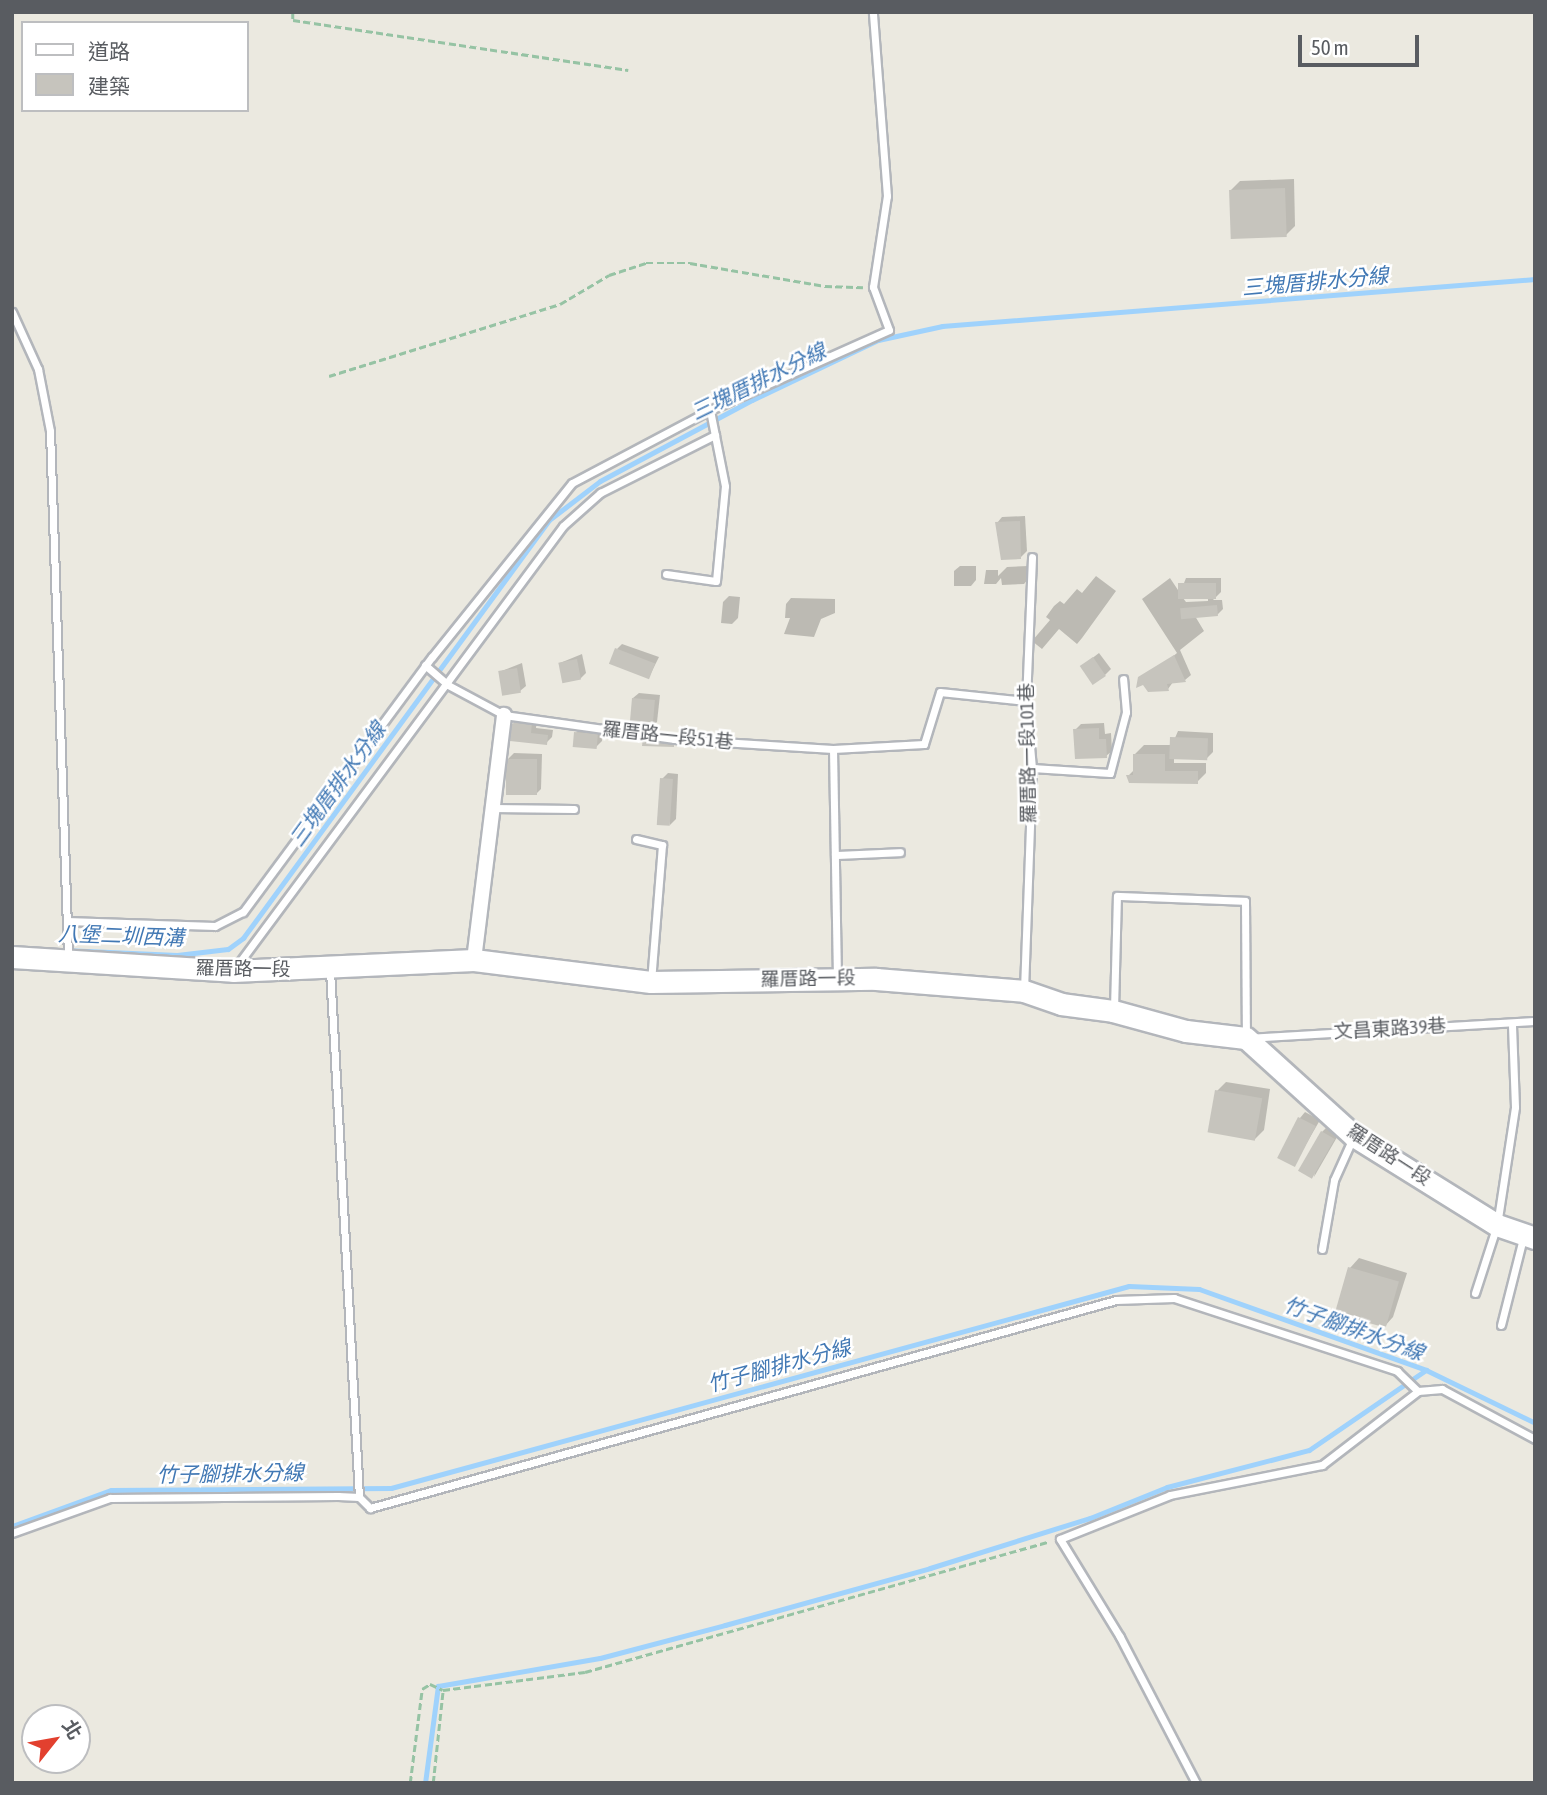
<!DOCTYPE html>
<html>
<head>
<meta charset="utf-8">
<style>
	body { margin:0 }
	#map { position:relative; width:1547px; height:1795px; overflow:hidden; background:#ebe9e0; font-family:"Asap Condensed","Noto Sans TC",sans-serif }
	div>[style] { position:absolute }
	[style*='--x'] { left:calc(var(--x)*1px); top:calc(var(--y)*1px); width:calc(var(--w)*1px); rotate:calc(var(--a)*1deg) }
	.shadow>* { inset:0; background:#0003 }
	.stream>* { height:5px; margin:-2.5px; padding:0 2.5px; transform-origin:2.5px; border-radius:2.5px; background:#9fd2fc }
	.building>* { inset:0; background:#c6c4bd; transform-origin:0 0 }
	.path>* { height:2.5px; margin-top:-1.25px; transform-origin:0; background:repeating-linear-gradient(90deg,#96c3a4 0 7px,transparent 0 10.5px) }
	.roads { filter:drop-shadow(2px 0 #b3b6bb) drop-shadow(-2px 0 #b3b6bb) drop-shadow(0 2px #b3b6bb) drop-shadow(0 -2px #b3b6bb) }
	.lane>* { height:7px; margin:-3.5px; padding:0 3.5px; transform-origin:3.5px; border-radius:3.5px; background:#fff }
	.street>* { height:14px; margin:-7px; padding:0 7px; transform-origin:7px; border-radius:7px; background:#fff }
	.secondary>* { height:21px; margin:-10.5px; padding:0 10.5px; transform-origin:10.5px; border-radius:10.5px; background:#fff }
	span { translate:-50% -50%; white-space:nowrap; text-align:center; line-height:1.15; -webkit-text-stroke:5px #fff; paint-order:stroke }
	.street-label { font-size:19px; color:#595c61 }
	.water-label { font-size:21px; color:#4178b4; font-style:italic }
	.frame { position:absolute; inset:0; border:14px solid #595c61; pointer-events:none }
	.legend { position:absolute; left:21px; top:21px; width:228px; height:91px; box-sizing:border-box; background:#fff; border:2px solid #bdbec0; margin:0; padding:9px 12px; list-style:none; font-size:21px; color:#595c61 }
	.legend li { display:flex; align-items:center; gap:14px; height:35px }
	.legend b { width:35px; border:2px solid #bdbec0 }
	.north { position:absolute; left:21px; top:1704px; width:70px; height:70px; box-sizing:border-box; background:#fff; border:2px solid #bdbec0; border-radius:50%; rotate:59deg; font-size:19px; font-weight:700; line-height:28px; text-align:center; color:#595c61 }
	.north::after { content:''; display:block; margin:auto; width:24px; height:32px; background:#e2402f; clip-path:polygon(50% 0,100% 100%,50% 72%,0 100%) }
	.scale { position:absolute; left:1298px; top:35px; width:121px; height:32px; box-sizing:border-box; border:4px solid #595c61; border-top:0; padding-left:9px; font-size:21px; line-height:24px; white-space:nowrap; color:#595c61; -webkit-text-stroke:5px #fff; paint-order:stroke }
</style>
</head>
<body>
<div id="map">
	<div class="shadow">
		<i style="clip-path:polygon(1294px 179px,1295px 226px,1286px 235px,1231px 190px,1240px 181px)"></i>
		<i style="clip-path:polygon(1025px 516px,1027px 551px,1021px 557px,997px 535px,997px 523px,1002px 517px)"></i>
		<i style="clip-path:polygon(960px 566px,976px 566px,976px 580px,971px 586px,954px 586px,954px 571px)"></i>
		<i style="clip-path:polygon(1028px 566px,1029px 578px,1024px 584px,1002px 585px,1001px 578px,996px 584px,984px 584px,986px 570px,998px 570px,998px 576px,1007px 567px)"></i>
		<i style="clip-path:polygon(1096px 576px,1116px 591px,1082px 638px,1077px 644px,1059px 629px,1042px 649px,1032px 641px,1050px 620px,1046px 617px,1054px 606px,1060px 601px,1064px 604px,1077px 589px,1082px 593px)"></i>
		<i style="clip-path:polygon(evenodd,1170px 578px,1180px 593px,1186px 578px,1221px 578px,1221px 592px,1213px 600px,1222px 600px,1223px 609px,1217px 615px,1195px 616px,1204px 631px,1180px 650px,1191px 675px,1185px 680px,1173px 682px,1168px 689px,1143px 682px,1137px 686px,1177px 653px,1142px 599px,1170px 578px,1183px 598px,1208px 598px,1208px 601px,1186px 602px,1183px 598px)"></i>
		<i style="clip-path:polygon(729px 596px,740px 597px,738px 618px,732px 624px,721px 623px,723px 602px)"></i>
		<i style="clip-path:polygon(791px 598px,835px 599px,835px 613px,821px 619px,814px 637px,784px 634px,790px 618px,785px 618px,786px 604px)"></i>
		<i style="clip-path:polygon(622px 644px,659px 657px,649px 677px,617px 649px)"></i>
		<i style="clip-path:polygon(1099px 653px,1111px 669px,1105px 675px,1082px 666px)"></i>
		<i style="clip-path:polygon(582px 654px,586px 673px,580px 679px,560px 663px)"></i>
		<i style="clip-path:polygon(522px 663px,526px 686px,520px 691px,499px 672px)"></i>
		<i style="clip-path:polygon(639px 693px,660px 695px,657px 722px,651px 728px,633px 698px)"></i>
		<i style="clip-path:polygon(520px 718px,537px 718px,536px 728px,553px 730px,552px 737px,546px 743px,514px 724px)"></i>
		<i style="clip-path:polygon(1104px 723px,1105px 734px,1111px 733px,1112px 751px,1106px 756px,1075px 730px,1081px 724px)"></i>
		<i style="clip-path:polygon(582px 727px,603px 729px,602px 741px,596px 747px,576px 733px)"></i>
		<i style="clip-path:polygon(1178px 731px,1213px 733px,1213px 752px,1207px 758px,1174px 757px,1174px 763px,1206px 763px,1206px 773px,1197px 782px,1128px 776px,1135px 769px,1135px 754px,1144px 745px,1172px 745px)"></i>
		<i style="clip-path:polygon(514px 753px,542px 754px,541px 789px,535px 795px,508px 759px)"></i>
		<i style="clip-path:polygon(668px 773px,678px 774px,676px 819px,670px 825px,662px 779px)"></i>
		<i style="clip-path:polygon(1226px 1082px,1270px 1089px,1264px 1130px,1255px 1139px,1217px 1091px)"></i>
		<i style="clip-path:polygon(1305px 1112px,1320px 1120px,1294px 1165px,1300px 1118px)"></i>
		<i style="clip-path:polygon(1328px 1126px,1340px 1132px,1314px 1177px,1322px 1132px)"></i>
		<i style="clip-path:polygon(1359px 1258px,1407px 1273px,1393px 1317px,1384px 1327px,1350px 1268px)"></i>
	</div>
	<div class="stream">
		<i style="--x:64;--y:950;--w:113;--a:2.5"></i>
		<i style="--x:177;--y:955;--w:51;--a:-6.7"></i>
		<i style="--x:228;--y:949;--w:19;--a:-36"></i>
		<i style="--x:243;--y:938;--w:518;--a:-53.79"></i>
		<i style="--x:549;--y:520;--w:64;--a:-37.4"></i>
		<i style="--x:600;--y:481;--w:172;--a:-28.1"></i>
		<i style="--x:752;--y:400;--w:140;--a:-25.5"></i>
		<i style="--x:878;--y:340;--w:66;--a:-12.3"></i>
		<i style="--x:942;--y:326;--w:595;--a:-4.53"></i>
		<i style="--x:12;--y:1526;--w:105;--a:-20"></i>
		<i style="--x:111;--y:1490;--w:280;--a:-0.4"></i>
		<i style="--x:391;--y:1488;--w:765;--a:-15.31"></i>
		<i style="--x:1129;--y:1286;--w:70;--a:2.5"></i>
		<i style="--x:1199;--y:1289;--w:241;--a:19.6"></i>
		<i style="--x:1426;--y:1370;--w:121;--a:25.9"></i>
		<i style="--x:425;--y:1783;--w:98;--a:-82.4"></i>
		<i style="--x:438;--y:1686;--w:164;--a:-9.8"></i>
		<i style="--x:600;--y:1658;--w:129;--a:-14.8"></i>
		<i style="--x:725;--y:1625;--w:213;--a:-15.5"></i>
		<i style="--x:930;--y:1568;--w:168;--a:-17.4"></i>
		<i style="--x:1090;--y:1518;--w:83;--a:-21.9"></i>
		<i style="--x:1167;--y:1487;--w:147;--a:-14.6"></i>
		<i style="--x:1309;--y:1450;--w:142;--a:-34.4"></i>
	</div>
	<div class="building">
		<i style="left:1285px;top:188px;width:49px;height:56px;rotate:88deg"></i>
		<i style="clip-path:polygon(1020px 521px,1021px 559px,1001px 560px,995px 522px)"></i>
		<i style="left:1178px;top:583px;width:38px;height:16px"></i>
		<i style="left:1217px;top:605px;width:11px;height:37px;rotate:85deg"></i>
		<i style="left:615px;top:648px;width:43px;height:17px;rotate:21deg"></i>
		<i style="clip-path:polygon(1174px 655px,1186px 682px,1167px 684px,1169px 691px,1148px 692px,1143px 685px,1136px 688px,1138px 677px)"></i>
		<i style="left:1093px;top:657px;width:23px;height:16px;rotate:56deg"></i>
		<i style="left:577px;top:659px;width:21px;height:19px;rotate:79deg"></i>
		<i style="left:517px;top:668px;width:25px;height:19px;rotate:81deg"></i>
		<i style="left:632px;top:698px;width:23px;height:29px;rotate:5deg"></i>
		<i style="clip-path:polygon(517px 721px,532px 723px,531px 733px,548px 735px,547px 745px,510px 741px,512px 724px)"></i>
		<i style="clip-path:polygon(1099px 728px,1099px 739px,1106px 739px,1107px 758px,1075px 759px,1073px 729px)"></i>
		<i style="left:574px;top:732px;width:24px;height:15px;rotate:5deg"></i>
		<i style="clip-path:polygon(643px 737px,674px 739px,674px 747px,642px 746px)"></i>
		<i style="left:1170px;top:737px;width:38px;height:22px;rotate:2deg"></i>
		<i style="clip-path:polygon(1133px 754px,1165px 754px,1165px 771px,1198px 771px,1198px 784px,1129px 783px,1126px 775px,1133px 775px)"></i>
		<i style="left:506px;top:759px;width:31px;height:36px"></i>
		<i style="left:660px;top:778px;width:13px;height:47px;rotate:4deg"></i>
		<i style="left:1215px;top:1090px;width:48px;height:43px;rotate:10deg"></i>
		<i style="left:1298px;top:1117px;width:20px;height:46px;rotate:27deg"></i>
		<i style="left:1321px;top:1131px;width:16px;height:46px;rotate:30deg"></i>
		<i style="left:1348px;top:1267px;width:53px;height:48px;rotate:16deg"></i>
	</div>
	<div class="path">
		<i style="--x:293;--y:12;--w:8;--a:90"></i>
		<i style="--x:293;--y:20;--w:339;--a:8.5"></i>
		<i style="--x:329;--y:376;--w:242;--a:-17.3"></i>
		<i style="--x:560;--y:304;--w:57;--a:-30.6"></i>
		<i style="--x:609;--y:275;--w:39;--a:-18"></i>
		<i style="--x:646;--y:263;--w:44;--a:0"></i>
		<i style="--x:690;--y:263;--w:137;--a:9.7"></i>
		<i style="--x:825;--y:286;--w:38;--a:2"></i>
		<i style="--x:410;--y:1783;--w:95;--a:-82.7"></i>
		<i style="--x:422;--y:1689;--w:9;--a:-32"></i>
		<i style="--x:430;--y:1684;--w:14;--a:25"></i>
		<i style="--x:433;--y:1783;--w:94;--a:-83.9"></i>
		<i style="--x:443;--y:1690;--w:143;--a:-7.2"></i>
		<i style="--x:585;--y:1672;--w:482;--a:-15.7"></i>
	</div>
	<div class="roads">
		<div class="lane">
			<i style="--x:12;--y:312;--w:63;--a:65.5"></i>
			<i style="--x:38;--y:369;--w:63;--a:79"></i>
			<i style="--x:50;--y:431;--w:527;--a:88.04"></i>
			<i style="--x:666;--y:574;--w:50;--a:8"></i>
			<i style="--x:716;--y:581;--w:95;--a:-84.6"></i>
			<i style="--x:725;--y:486;--w:77;--a:-101.2"></i>
			<i style="--x:425;--y:665;--w:30;--a:41"></i>
			<i style="--x:448;--y:685;--w:64;--a:28.2"></i>
			<i style="--x:504;--y:715;--w:172;--a:8"></i>
			<i style="--x:674;--y:739;--w:159;--a:3.6"></i>
			<i style="--x:833;--y:749;--w:91;--a:-3.1"></i>
			<i style="--x:924;--y:744;--w:54;--a:-72.9"></i>
			<i style="--x:940;--y:692;--w:86;--a:6"></i>
			<i style="--x:833;--y:749;--w:227;--a:89"></i>
			<i style="--x:1032;--y:768;--w:78;--a:3.7"></i>
			<i style="--x:1110;--y:773;--w:63;--a:-75.3"></i>
			<i style="--x:1126;--y:712;--w:33;--a:-95"></i>
			<i style="--x:493;--y:808;--w:81;--a:0.7"></i>
			<i style="--x:636;--y:839;--w:27;--a:13"></i>
			<i style="--x:662;--y:845;--w:136;--a:94.6"></i>
			<i style="--x:835;--y:855;--w:65;--a:-2.6"></i>
			<i style="--x:67;--y:921;--w:148;--a:1.9"></i>
			<i style="--x:215;--y:926;--w:31;--a:-27"></i>
			<i style="--x:243;--y:912;--w:317;--a:-53.5"></i>
			<i style="--x:432;--y:657;--w:223;--a:-51.2"></i>
			<i style="--x:572;--y:483;--w:156;--a:-27.9"></i>
			<i style="--x:710;--y:410;--w:196;--a:-24.1"></i>
			<i style="--x:889;--y:330;--w:46;--a:-110.4"></i>
			<i style="--x:873;--y:287;--w:92;--a:-81.3"></i>
			<i style="--x:887;--y:196;--w:185;--a:-94.4"></i>
			<i style="--x:236;--y:967;--w:549;--a:-53.44"></i>
			<i style="--x:563;--y:526;--w:50;--a:-41.7"></i>
			<i style="--x:600;--y:493;--w:129;--a:-26.8"></i>
			<i style="--x:330;--y:970;--w:528;--a:86.85"></i>
			<i style="--x:1024;--y:990;--w:222;--a:-87.9"></i>
			<i style="--x:1032;--y:768;--w:67;--a:-95.1"></i>
			<i style="--x:1026;--y:701;--w:144;--a:-87.6"></i>
			<i style="--x:1114;--y:1009;--w:113;--a:-88.5"></i>
			<i style="--x:1117;--y:896;--w:128;--a:2.2"></i>
			<i style="--x:1245;--y:901;--w:137;--a:89.6"></i>
			<i style="--x:1246;--y:1038;--w:289;--a:-3.4"></i>
			<i style="--x:1322;--y:1249;--w:70;--a:-80.1"></i>
			<i style="--x:1334;--y:1180;--w:44;--a:-65.8"></i>
			<i style="--x:1475;--y:1293;--w:71;--a:-72.1"></i>
			<i style="--x:1497;--y:1225;--w:119;--a:-81.3"></i>
			<i style="--x:1515;--y:1107;--w:81;--a:-92.1"></i>
			<i style="--x:1501;--y:1325;--w:90;--a:-75.8"></i>
			<i style="--x:12;--y:1533;--w:104;--a:-19.7"></i>
			<i style="--x:110;--y:1498;--w:228;--a:-0.5"></i>
			<i style="--x:338;--y:1496;--w:21;--a:3"></i>
			<i style="--x:359;--y:1497;--w:16;--a:45"></i>
			<i style="--x:370;--y:1508;--w:774;--a:-15.58"></i>
			<i style="--x:1116;--y:1300;--w:58;--a:-2"></i>
			<i style="--x:1174;--y:1298;--w:235;--a:18.1"></i>
			<i style="--x:1397;--y:1371;--w:29;--a:44"></i>
			<i style="--x:1196;--y:1783;--w:165;--a:-117.5"></i>
			<i style="--x:1120;--y:1637;--w:115;--a:-121.5"></i>
			<i style="--x:1060;--y:1539;--w:118;--a:-21.8"></i>
			<i style="--x:1170;--y:1495;--w:155;--a:-11.2"></i>
			<i style="--x:1322;--y:1465;--w:121;--a:-37.6"></i>
			<i style="--x:1418;--y:1391;--w:24;--a:-5"></i>
			<i style="--x:1442;--y:1389;--w:106;--a:28.3"></i>
		</div>
		<div class="street">
			<i style="--x:474;--y:960;--w:247;--a:-83"></i>
		</div>
		<div class="secondary">
			<i style="--x:12;--y:957;--w:221;--a:3.6"></i>
			<i style="--x:233;--y:971;--w:241;--a:-2.6"></i>
			<i style="--x:474;--y:960;--w:178;--a:7.1"></i>
			<i style="--x:651;--y:982;--w:225;--a:-0.8"></i>
			<i style="--x:876;--y:979;--w:148;--a:4.6"></i>
			<i style="--x:1024;--y:991;--w:39;--a:19"></i>
			<i style="--x:1061;--y:1004;--w:52;--a:7.7"></i>
			<i style="--x:1113;--y:1011;--w:76;--a:15.3"></i>
			<i style="--x:1186;--y:1031;--w:60;--a:6.7"></i>
			<i style="--x:1246;--y:1038;--w:146;--a:42.2"></i>
			<i style="--x:1354;--y:1136;--w:168;--a:31.9"></i>
			<i style="--x:1497;--y:1225;--w:40;--a:18.9"></i>
		</div>
	</div>
	<div class="street-label">
		<span style="left:668px;top:736px;rotate:6deg">羅厝路一段51巷</span>
		<span style="left:1028px;top:753px;rotate:-91deg">羅厝路一段101巷</span>
		<span style="left:243px;top:969px;rotate:1deg">羅厝路一段</span>
		<span style="left:808px;top:979px;rotate:-1deg">羅厝路一段</span>
		<span style="left:1390px;top:1029px;rotate:-3deg">文昌東路39巷</span>
		<span style="left:1389px;top:1155px;rotate:33deg">羅厝路一段</span>
	</div>
	<div class="water-label">
		<span style="left:1315px;top:281px;rotate:-5deg">三塊厝排水分線</span>
		<span style="left:758px;top:381px;rotate:-26deg">三塊厝排水分線</span>
		<span style="left:337px;top:784px;rotate:-54deg">三塊厝排水分線</span>
		<span style="left:121px;top:935px;rotate:2deg">八堡二圳西溝</span>
		<span style="left:1354px;top:1328px;rotate:20deg">竹子腳排水分線</span>
		<span style="left:779px;top:1365px;rotate:-15deg">竹子腳排水分線</span>
		<span style="left:230px;top:1473px;rotate:-1deg">竹子腳排水分線</span>
	</div>
	<div class="frame"></div>
	<ul class="legend">
	<li><b style="height:9px;background:#fff"></b>道路</li>
	<li><b style="height:19px;background:#c6c4bd"></b>建築</li>
	</ul>
	<div class="north">北</div>
	<div class="scale">50 m</div>
</div>
</body>
</html>
